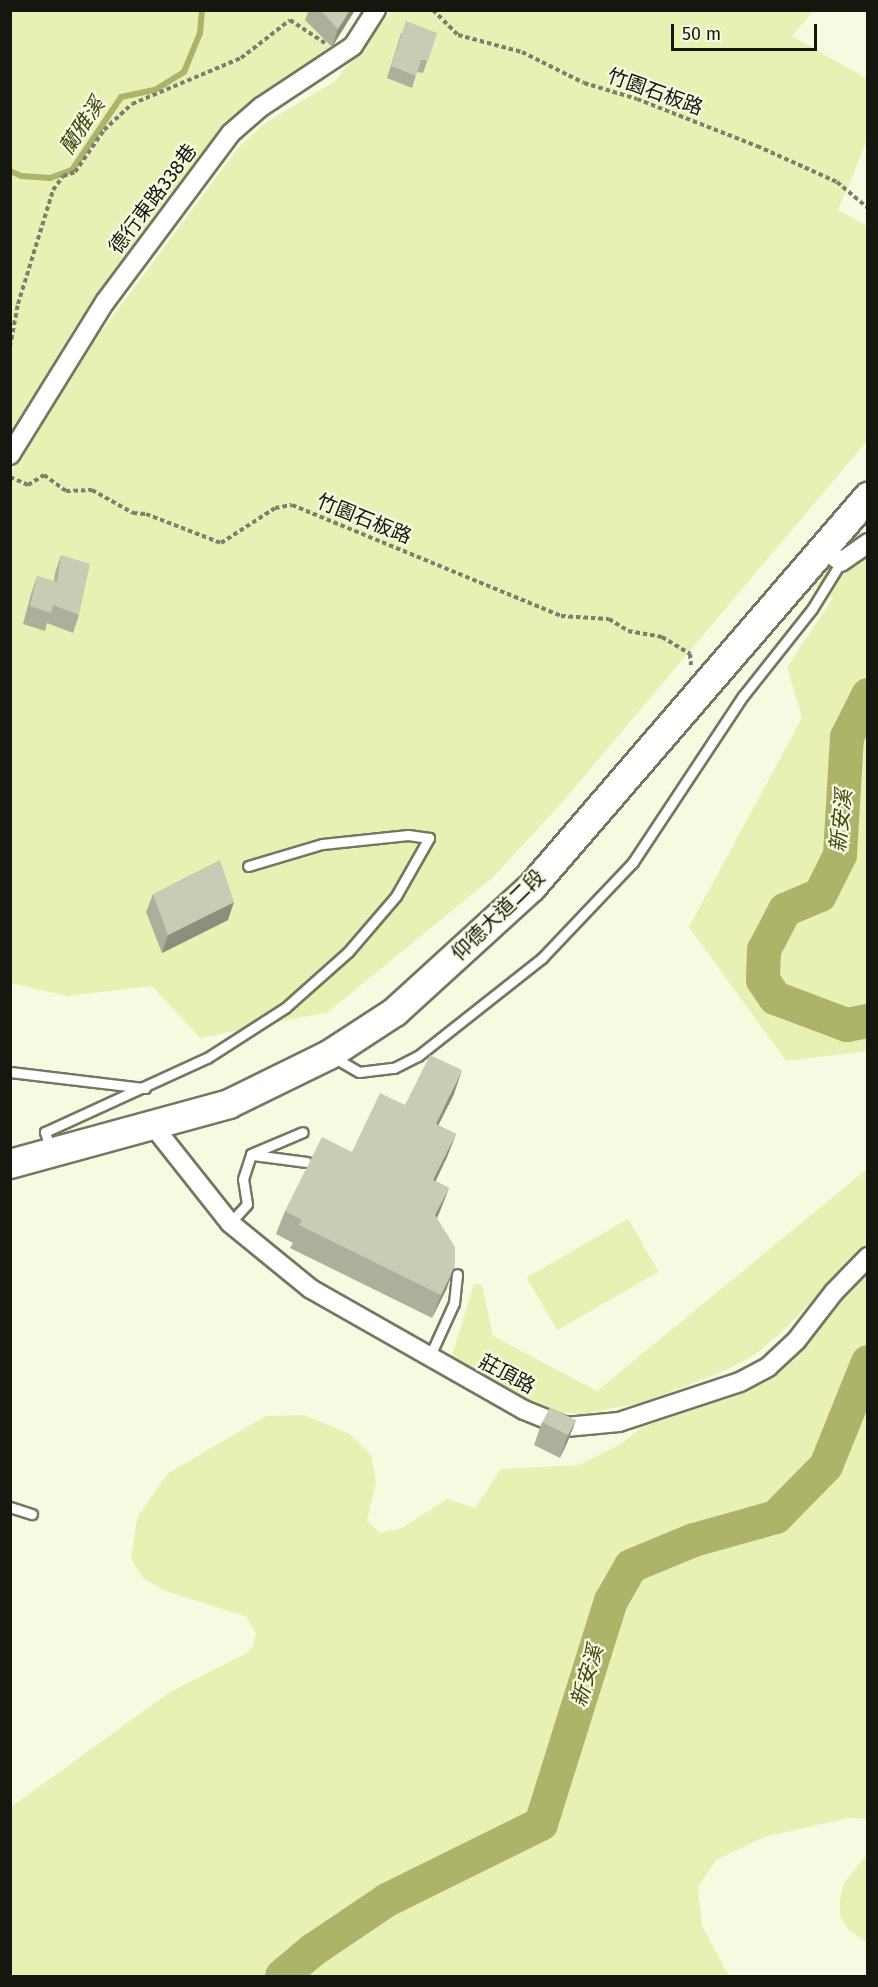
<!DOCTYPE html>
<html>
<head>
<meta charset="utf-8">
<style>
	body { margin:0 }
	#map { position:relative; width:878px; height:1987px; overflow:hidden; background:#f6fae1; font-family:"Fira Sans","Noto Sans TC",sans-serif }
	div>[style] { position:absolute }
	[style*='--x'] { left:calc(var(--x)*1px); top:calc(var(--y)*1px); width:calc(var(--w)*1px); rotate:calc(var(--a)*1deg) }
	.green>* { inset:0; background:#e9f0b3; transform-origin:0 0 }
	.stream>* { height:6px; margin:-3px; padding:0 3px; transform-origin:3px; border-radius:3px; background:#adb46a }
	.river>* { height:34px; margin:-17px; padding:0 17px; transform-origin:17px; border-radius:17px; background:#adb46a }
	.path>* { height:4px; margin-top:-2px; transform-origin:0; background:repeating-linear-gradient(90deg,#7c7e6f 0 4.5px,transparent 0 7.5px) }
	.roads { filter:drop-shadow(2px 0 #747761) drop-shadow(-2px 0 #747761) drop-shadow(0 2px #747761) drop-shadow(0 -2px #747761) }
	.service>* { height:9px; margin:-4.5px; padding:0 4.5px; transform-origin:4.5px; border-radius:4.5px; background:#fff }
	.minor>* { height:18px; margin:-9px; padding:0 9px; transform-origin:9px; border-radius:9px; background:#fff }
	.primary>* { height:28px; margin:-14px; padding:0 14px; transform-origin:14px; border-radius:14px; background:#fff }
	.wall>* { inset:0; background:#adaf9b }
	.shaded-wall>* { inset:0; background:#8d8f7e }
	.building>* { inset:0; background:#c9ccb4; transform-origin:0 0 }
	span { translate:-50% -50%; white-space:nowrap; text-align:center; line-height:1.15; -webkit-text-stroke:4.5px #f6fae1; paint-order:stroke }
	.street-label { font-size:20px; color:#15160e }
	.water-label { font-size:21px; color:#42460d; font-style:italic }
	.frame { position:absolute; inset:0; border:12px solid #15160e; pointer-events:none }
	.scale { position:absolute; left:671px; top:24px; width:146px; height:27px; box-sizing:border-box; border:3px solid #15160e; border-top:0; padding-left:8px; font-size:18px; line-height:21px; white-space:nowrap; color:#15160e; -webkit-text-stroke:4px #f6fae1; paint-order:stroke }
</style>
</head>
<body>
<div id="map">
	<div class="green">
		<i style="clip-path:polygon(11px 11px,311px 11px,306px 20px,332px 47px,301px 75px,224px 126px,72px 331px,11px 438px)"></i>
		<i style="clip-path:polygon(392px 11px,813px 11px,792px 36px,867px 79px,867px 141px,838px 210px,867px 226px,867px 441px,559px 806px,492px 878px,328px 1012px,200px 1038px,152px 986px,67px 996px,11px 983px,11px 473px,92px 344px,238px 148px,265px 123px,335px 81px)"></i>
		<i style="clip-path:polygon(867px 550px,867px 1051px,786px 1061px,689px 927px,802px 718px,787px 667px,833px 598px,814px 585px,830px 560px)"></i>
		<i style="clip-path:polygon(867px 1169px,867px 1244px,782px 1332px,753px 1356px,722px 1372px,641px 1403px,583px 1414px,554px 1412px,513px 1397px,451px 1359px,474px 1284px,482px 1285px,493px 1336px,597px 1391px)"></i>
		<i style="left:628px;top:1219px;width:61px;height:117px;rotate:60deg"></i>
		<i style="clip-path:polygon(867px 1274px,867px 1819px,848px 1818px,764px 1837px,716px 1860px,698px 1887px,702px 1926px,729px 1976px,11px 1976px,11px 1807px,170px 1692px,245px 1654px,253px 1646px,256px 1634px,247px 1617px,163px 1590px,144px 1579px,131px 1559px,137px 1518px,167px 1474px,266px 1416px,304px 1415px,350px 1434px,371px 1455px,376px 1482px,367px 1521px,380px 1533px,402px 1528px,447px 1499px,475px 1508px,501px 1469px,579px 1465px,621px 1444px,642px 1427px,732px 1397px,774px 1375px,827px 1311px)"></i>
		<i style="clip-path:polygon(867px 1854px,867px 1943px,849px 1930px,840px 1916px,840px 1899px,844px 1883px)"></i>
	</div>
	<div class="stream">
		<i style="--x:10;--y:171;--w:12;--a:24"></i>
		<i style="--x:21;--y:176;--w:29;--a:4"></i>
		<i style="--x:50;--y:178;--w:23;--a:-20"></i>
		<i style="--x:72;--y:170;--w:88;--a:-56.1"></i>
		<i style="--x:121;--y:97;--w:35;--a:-12"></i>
		<i style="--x:155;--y:90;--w:34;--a:-32"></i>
		<i style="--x:184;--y:72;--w:42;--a:-67.7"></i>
		<i style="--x:200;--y:33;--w:23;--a:-85"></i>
	</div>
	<div class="river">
		<i style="--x:868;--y:695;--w:47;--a:116.6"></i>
		<i style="--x:847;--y:737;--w:118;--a:93.4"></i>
		<i style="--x:840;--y:855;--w:45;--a:116.6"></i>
		<i style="--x:820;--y:895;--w:38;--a:157"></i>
		<i style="--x:785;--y:910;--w:45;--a:117.7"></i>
		<i style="--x:764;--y:950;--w:30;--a:92"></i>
		<i style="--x:763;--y:980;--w:22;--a:56"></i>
		<i style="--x:775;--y:998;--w:77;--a:20.6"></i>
		<i style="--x:847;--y:1025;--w:21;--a:-11"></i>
		<i style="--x:282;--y:1976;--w:40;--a:-40"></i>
		<i style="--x:313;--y:1950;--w:89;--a:-34"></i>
		<i style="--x:387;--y:1900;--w:172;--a:-26.3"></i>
		<i style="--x:541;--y:1824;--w:234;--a:-72.6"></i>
		<i style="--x:611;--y:1601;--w:40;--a:-60.3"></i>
		<i style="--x:631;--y:1566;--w:68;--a:-22.4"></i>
		<i style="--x:694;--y:1540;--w:85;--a:-15.7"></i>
		<i style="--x:776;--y:1517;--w:71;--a:-45.6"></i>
		<i style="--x:826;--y:1466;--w:112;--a:-68"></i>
	</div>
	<div class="path">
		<i style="--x:433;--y:10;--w:35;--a:45"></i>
		<i style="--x:458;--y:35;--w:66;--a:14.9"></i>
		<i style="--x:522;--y:52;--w:69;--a:26.6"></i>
		<i style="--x:584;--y:83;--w:55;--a:16.8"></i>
		<i style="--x:637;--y:99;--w:129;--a:21.4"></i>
		<i style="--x:757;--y:146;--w:88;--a:24.2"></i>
		<i style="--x:837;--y:182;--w:40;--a:40"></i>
		<i style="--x:10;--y:347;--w:44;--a:-79.5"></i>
		<i style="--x:18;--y:304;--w:119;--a:-72.9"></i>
		<i style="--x:53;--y:190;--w:17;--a:-54"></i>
		<i style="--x:63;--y:176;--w:13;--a:-18"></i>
		<i style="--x:75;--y:172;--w:51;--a:-55.4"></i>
		<i style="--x:104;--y:130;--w:38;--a:-43"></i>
		<i style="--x:132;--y:104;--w:118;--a:-22.9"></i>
		<i style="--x:241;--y:58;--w:62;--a:-37.8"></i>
		<i style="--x:290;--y:20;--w:42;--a:33.3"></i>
		<i style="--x:10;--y:477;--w:20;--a:24"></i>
		<i style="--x:28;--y:485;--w:19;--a:-32"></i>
		<i style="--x:44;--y:475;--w:27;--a:36"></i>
		<i style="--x:66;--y:491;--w:26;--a:-2"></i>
		<i style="--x:92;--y:490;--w:47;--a:29.3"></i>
		<i style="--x:133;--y:513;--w:13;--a:4"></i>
		<i style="--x:146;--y:514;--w:80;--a:21.1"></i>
		<i style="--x:221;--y:543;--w:64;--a:-32.9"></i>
		<i style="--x:275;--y:508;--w:17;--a:-10"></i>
		<i style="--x:292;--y:505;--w:291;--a:22.4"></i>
		<i style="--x:561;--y:616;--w:48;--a:3.6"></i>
		<i style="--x:609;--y:619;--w:22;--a:32"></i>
		<i style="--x:628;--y:631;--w:35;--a:10"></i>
		<i style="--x:662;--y:637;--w:33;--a:31"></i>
		<i style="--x:690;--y:654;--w:11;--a:85"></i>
	</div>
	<div class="roads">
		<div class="service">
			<i style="--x:333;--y:1057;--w:30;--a:30"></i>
			<i style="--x:359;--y:1072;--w:35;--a:-7"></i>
			<i style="--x:394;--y:1068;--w:27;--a:-27"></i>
			<i style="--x:418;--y:1056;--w:158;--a:-38.3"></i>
			<i style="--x:542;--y:958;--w:132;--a:-46.5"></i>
			<i style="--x:633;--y:862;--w:199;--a:-56.5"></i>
			<i style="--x:743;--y:696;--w:111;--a:-51.6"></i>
			<i style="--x:812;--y:609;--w:55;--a:-58.3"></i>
			<i style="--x:10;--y:1072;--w:136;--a:6.8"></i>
			<i style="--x:50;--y:1148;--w:17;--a:-107"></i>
			<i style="--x:45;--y:1132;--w:178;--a:-24.6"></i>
			<i style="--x:207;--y:1058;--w:93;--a:-32.7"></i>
			<i style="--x:285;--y:1008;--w:84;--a:-41.6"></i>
			<i style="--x:348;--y:952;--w:74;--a:-49.4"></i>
			<i style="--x:396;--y:896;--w:67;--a:-60.4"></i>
			<i style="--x:429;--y:838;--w:21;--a:-172"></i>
			<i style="--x:408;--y:835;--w:86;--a:174"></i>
			<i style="--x:322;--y:844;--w:77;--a:163.4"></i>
			<i style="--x:253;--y:1155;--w:54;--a:7.4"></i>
			<i style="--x:230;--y:1223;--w:25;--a:-48"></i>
			<i style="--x:247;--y:1204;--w:25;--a:-99"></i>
			<i style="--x:243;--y:1179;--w:26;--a:-72"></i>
			<i style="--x:251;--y:1154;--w:56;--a:-22.9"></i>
			<i style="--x:429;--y:1358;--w:60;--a:-65.6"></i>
			<i style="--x:454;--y:1303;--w:29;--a:-84"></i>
			<i style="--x:10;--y:1507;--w:23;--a:18"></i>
		</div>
		<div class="minor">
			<i style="--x:10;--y:455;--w:180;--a:-58.2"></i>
			<i style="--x:105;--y:302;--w:211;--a:-53.3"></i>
			<i style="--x:231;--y:133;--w:40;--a:-41"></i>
			<i style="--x:261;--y:107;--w:110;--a:-33.5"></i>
			<i style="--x:353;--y:46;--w:43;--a:-57.4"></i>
			<i style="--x:824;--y:549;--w:21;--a:37"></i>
			<i style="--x:841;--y:562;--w:33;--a:-35"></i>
			<i style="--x:154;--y:1127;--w:122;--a:51.6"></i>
			<i style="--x:230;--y:1223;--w:104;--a:39.2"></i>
			<i style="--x:311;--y:1289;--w:245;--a:29.6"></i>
			<i style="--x:524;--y:1410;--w:45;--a:22"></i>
			<i style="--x:566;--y:1427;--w:53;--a:-5.4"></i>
			<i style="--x:619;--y:1422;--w:127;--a:-18.3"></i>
			<i style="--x:740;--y:1382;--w:32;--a:-28"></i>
			<i style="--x:768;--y:1367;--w:38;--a:-43"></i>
			<i style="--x:796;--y:1341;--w:62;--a:-52.2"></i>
			<i style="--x:834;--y:1292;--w:49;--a:-45.8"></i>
		</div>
		<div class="primary">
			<i style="--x:10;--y:1164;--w:227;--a:-15.3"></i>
			<i style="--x:229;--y:1104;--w:111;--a:-26.1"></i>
			<i style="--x:329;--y:1055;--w:79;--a:-33.1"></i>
			<i style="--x:395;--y:1012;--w:185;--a:-42.4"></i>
			<i style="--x:532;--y:887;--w:515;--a:-49.25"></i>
		</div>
	</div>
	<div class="wall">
		<i style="clip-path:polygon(309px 10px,355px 10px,332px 47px,305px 20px)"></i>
		<i style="clip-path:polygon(401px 33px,437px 33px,423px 73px,417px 72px,412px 88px,387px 78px)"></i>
		<i style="clip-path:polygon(61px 555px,79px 615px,73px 633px,47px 623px,45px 631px,23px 624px,31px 594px,37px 576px,54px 581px,55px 573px)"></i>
		<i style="clip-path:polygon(153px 894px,228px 920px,162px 953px,146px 912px)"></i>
		<i style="clip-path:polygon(454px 1094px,438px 1125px,456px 1134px,447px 1157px,435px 1181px,449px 1188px,437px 1218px,447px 1288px,432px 1318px,290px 1248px,293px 1243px,276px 1234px,285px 1211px,405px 1105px)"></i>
		<i style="clip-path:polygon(576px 1420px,567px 1443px,560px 1458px,534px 1445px,542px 1422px)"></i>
	</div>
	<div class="shaded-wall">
		<i style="clip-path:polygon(350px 10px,355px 10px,332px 47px,338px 29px)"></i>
		<i style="clip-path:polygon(234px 902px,228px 920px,162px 953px,168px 935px)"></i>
		<i style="clip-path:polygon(462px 1070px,454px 1094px,427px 1148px,436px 1124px)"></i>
		<i style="clip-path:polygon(456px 1134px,447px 1157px,425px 1204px,433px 1180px)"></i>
		<i style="clip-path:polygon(449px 1188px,440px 1211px,427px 1239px,435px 1215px)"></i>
		<i style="clip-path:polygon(455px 1265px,447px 1288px,432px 1318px,441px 1295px)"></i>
		<i style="clip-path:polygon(576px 1420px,567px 1443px,560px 1458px,568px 1435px)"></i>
	</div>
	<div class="building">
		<i style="clip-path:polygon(320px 10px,350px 10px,338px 29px)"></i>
		<i style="clip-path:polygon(406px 21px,437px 33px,428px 61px,421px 60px,416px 76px,391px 66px)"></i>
		<i style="clip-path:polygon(61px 555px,90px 564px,79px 615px,53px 605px,51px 613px,30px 606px,37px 576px,57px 582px)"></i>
		<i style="clip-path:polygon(220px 860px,234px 902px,168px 935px,153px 894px)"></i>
		<i style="clip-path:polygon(430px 1055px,462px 1070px,436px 1124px,456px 1134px,433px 1180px,449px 1188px,435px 1215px,455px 1247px,455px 1265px,441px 1295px,299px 1225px,302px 1220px,285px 1211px,322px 1137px,352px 1152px,380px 1093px,405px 1105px)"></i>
		<i style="left:550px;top:1407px;width:29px;height:17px;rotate:27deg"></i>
	</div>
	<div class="street-label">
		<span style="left:655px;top:92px;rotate:20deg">竹園石板路</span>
		<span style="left:153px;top:199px;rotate:-53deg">德行東路338巷</span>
		<span style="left:364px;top:519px;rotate:22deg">竹園石板路</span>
		<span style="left:498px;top:915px;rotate:-44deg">仰德大道二段</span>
		<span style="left:507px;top:1374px;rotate:28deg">莊頂路</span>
	</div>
	<div class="water-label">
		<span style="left:82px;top:126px;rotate:-56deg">蘭雅溪</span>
		<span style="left:841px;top:821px;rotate:-84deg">新安溪</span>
		<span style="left:587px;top:1676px;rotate:-73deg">新安溪</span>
	</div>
	<div class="frame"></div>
	<div class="scale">50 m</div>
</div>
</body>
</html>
